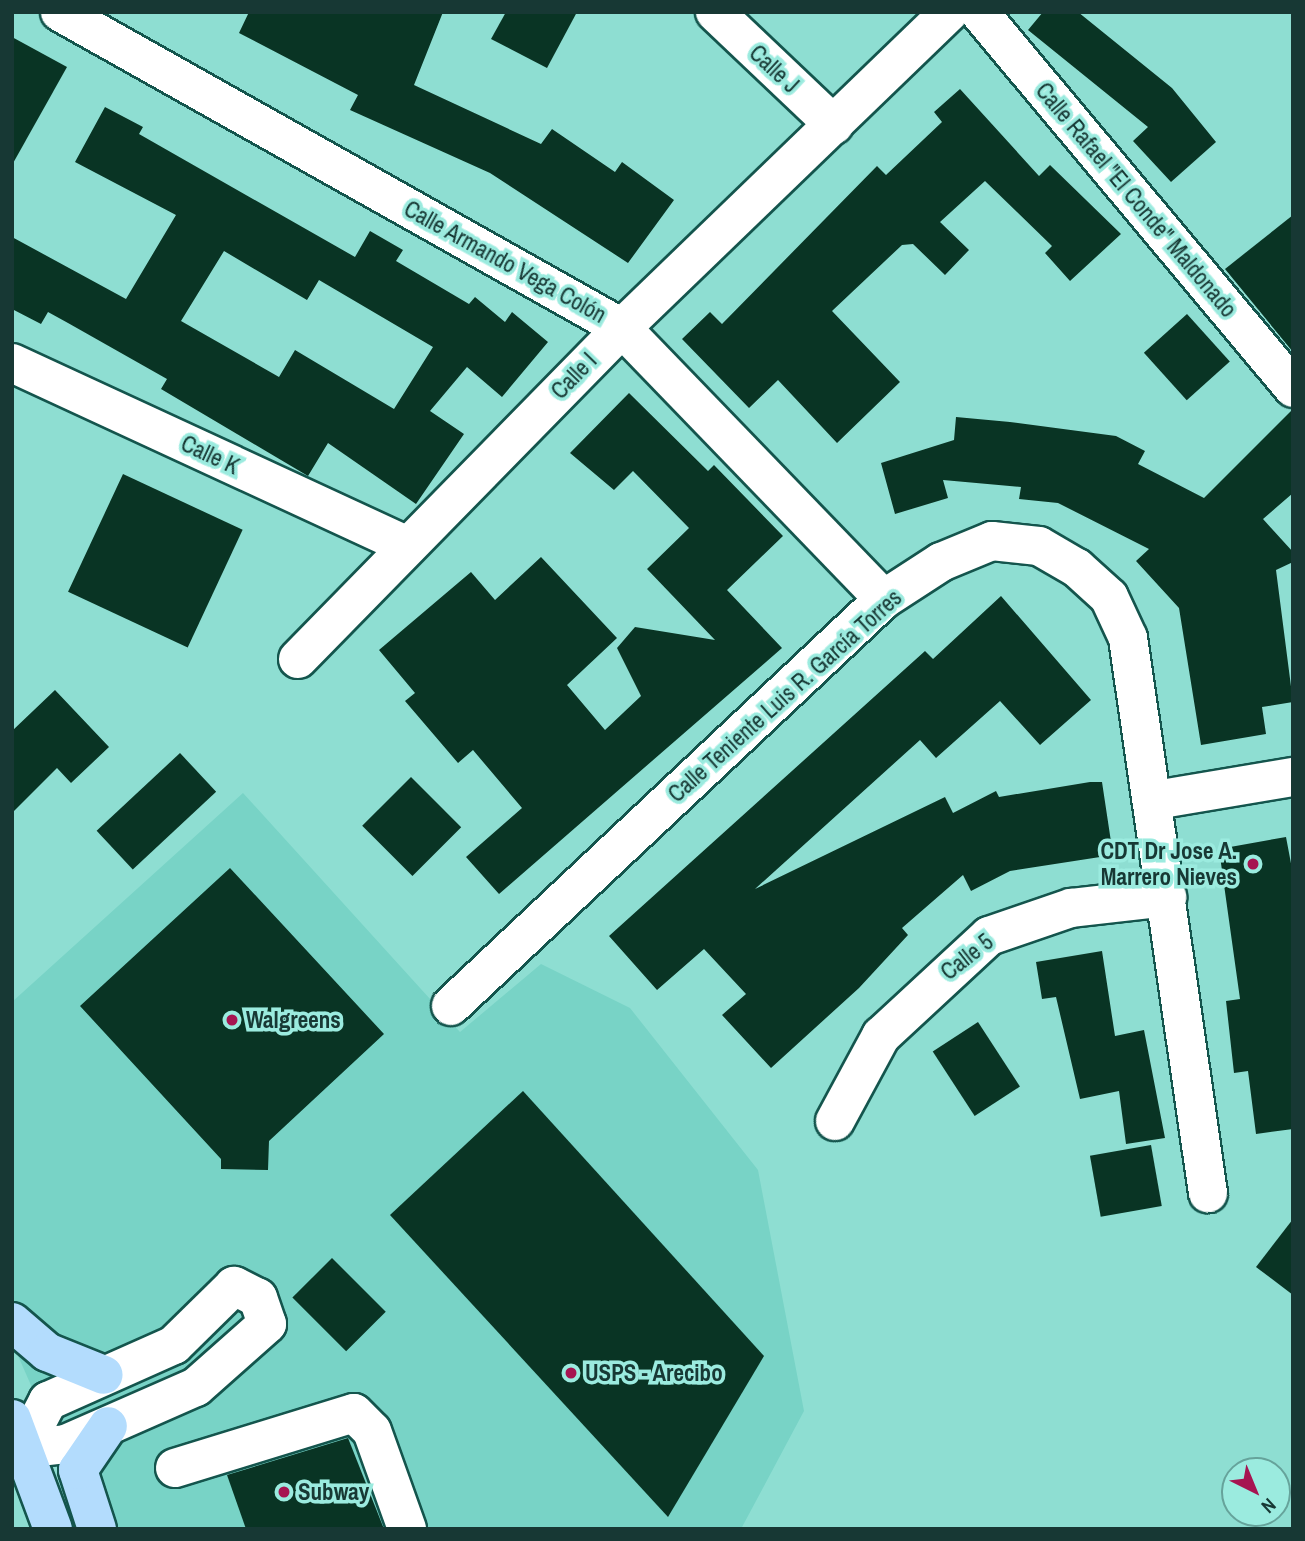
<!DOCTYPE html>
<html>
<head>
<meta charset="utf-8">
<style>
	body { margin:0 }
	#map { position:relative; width:1305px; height:1541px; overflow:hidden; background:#8eded2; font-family:"Archivo Narrow",sans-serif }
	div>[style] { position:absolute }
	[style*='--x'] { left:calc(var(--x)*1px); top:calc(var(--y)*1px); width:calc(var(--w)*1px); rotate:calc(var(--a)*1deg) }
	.built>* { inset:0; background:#78d3c6 }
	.building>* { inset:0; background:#093424; transform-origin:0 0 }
	.roads { filter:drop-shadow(2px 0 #14554d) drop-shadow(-2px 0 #14554d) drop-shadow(0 2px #14554d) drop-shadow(0 -2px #14554d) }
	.minor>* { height:38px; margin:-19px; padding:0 19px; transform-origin:19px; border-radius:19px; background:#fff }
	.major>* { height:38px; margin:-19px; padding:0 19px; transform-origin:19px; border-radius:19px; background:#b3dcfd }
	.dots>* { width:19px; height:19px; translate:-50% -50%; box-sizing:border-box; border:4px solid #9bebdf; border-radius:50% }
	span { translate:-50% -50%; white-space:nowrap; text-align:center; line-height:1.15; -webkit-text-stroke:7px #9bebdf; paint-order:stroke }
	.street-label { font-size:23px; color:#173834 }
	.poi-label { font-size:23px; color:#173834; font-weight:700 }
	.right { translate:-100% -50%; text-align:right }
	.left { translate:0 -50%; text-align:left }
	.frame { position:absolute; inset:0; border:14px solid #173834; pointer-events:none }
	.north { position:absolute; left:1221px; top:1457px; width:70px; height:70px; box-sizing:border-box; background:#9bebdf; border:2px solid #66a39b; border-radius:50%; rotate:137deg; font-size:19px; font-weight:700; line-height:28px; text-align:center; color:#173834 }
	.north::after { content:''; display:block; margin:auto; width:24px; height:32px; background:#a61451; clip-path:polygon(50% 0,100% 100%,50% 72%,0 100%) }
</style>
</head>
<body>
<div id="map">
	<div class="built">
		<i style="clip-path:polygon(243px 793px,460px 1032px,541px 964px,630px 1008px,758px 1170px,804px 1411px,741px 1529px,94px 1529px,12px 1342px,12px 1002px)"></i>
	</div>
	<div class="building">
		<i style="clip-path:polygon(249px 12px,443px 12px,414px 85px,541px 144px,552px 129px,615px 172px,622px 162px,674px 200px,628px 263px,490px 173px,350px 110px,358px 95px,239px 33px)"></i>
		<i style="clip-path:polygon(506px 12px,577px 12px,547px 68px,491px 39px)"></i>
		<i style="clip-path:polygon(1043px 12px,1078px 12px,1172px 88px,1216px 142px,1171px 182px,1133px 141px,1148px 127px,1028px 30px)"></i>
		<i style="clip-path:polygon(12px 37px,67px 67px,12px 165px)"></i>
		<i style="clip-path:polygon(960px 89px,1039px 176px,1050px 165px,1121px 234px,1070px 281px,1045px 253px,1052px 246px,985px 181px,940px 222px,969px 250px,945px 275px,913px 244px,902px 245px,832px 311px,900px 382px,837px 443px,778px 380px,749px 408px,682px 339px,710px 312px,722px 324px,877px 166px,886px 175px,942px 122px,934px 112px)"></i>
		<i style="clip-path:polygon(evenodd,105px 107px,143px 127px,139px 134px,355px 257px,370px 231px,403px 250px,396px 261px,469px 304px,475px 297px,505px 322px,512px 312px,548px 342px,502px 397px,467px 367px,430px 411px,464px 434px,416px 504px,328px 443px,308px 476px,161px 389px,167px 379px,68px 323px,48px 312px,41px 324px,12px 309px,12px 237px,126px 299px,176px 215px,75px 162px,105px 107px,224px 251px,307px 300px,319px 280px,433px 347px,394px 409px,295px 350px,279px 377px,181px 321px,224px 251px)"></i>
		<i style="clip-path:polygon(1293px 215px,1293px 352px,1225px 269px)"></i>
		<i style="left:1187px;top:314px;width:64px;height:58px;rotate:48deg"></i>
		<i style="clip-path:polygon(629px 393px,708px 471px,714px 465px,783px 536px,727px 590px,782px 648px,499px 894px,466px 857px,522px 808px,473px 750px,458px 763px,405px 701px,415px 693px,379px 650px,471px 572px,495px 600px,541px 557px,617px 638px,567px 685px,605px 730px,641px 696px,617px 648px,635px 627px,715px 640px,647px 569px,689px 528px,633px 471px,614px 490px,570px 453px)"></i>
		<i style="clip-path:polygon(1293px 409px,1293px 493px,1263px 519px,1293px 552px,1293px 562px,1276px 570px,1293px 702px,1262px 707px,1266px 734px,1201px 745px,1179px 608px,1136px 561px,1149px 549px,1058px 503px,1019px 499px,1021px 487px,943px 480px,948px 498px,895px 514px,881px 463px,954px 440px,956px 417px,1010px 422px,1116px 436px,1145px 451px,1138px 464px,1204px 498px)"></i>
		<i style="left:123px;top:474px;width:132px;height:130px;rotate:25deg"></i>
		<i style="clip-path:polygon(1001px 596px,1091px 700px,1040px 745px,1000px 701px,936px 758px,920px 740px,755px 889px,945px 797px,953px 813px,996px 791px,999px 797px,1090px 782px,1102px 782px,1113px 855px,1010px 871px,971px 891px,963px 875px,902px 928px,908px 935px,859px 988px,771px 1068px,722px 1015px,746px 994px,704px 949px,657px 990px,609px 936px,925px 651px,933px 659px)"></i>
		<i style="clip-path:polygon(55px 690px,109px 747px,71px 783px,57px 768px,12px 813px,12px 731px)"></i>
		<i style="left:180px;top:753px;width:53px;height:114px;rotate:47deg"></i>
		<i style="left:411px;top:777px;width:71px;height:69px;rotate:45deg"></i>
		<i style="clip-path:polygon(1286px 837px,1293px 874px,1293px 1129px,1256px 1134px,1248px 1071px,1234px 1073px,1226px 1001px,1240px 999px,1219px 849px)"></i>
		<i style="clip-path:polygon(230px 868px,384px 1034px,269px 1141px,268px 1170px,221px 1169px,221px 1159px,80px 1006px)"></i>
		<i style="clip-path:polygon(1102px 951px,1115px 1036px,1144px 1030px,1165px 1138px,1126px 1144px,1119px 1091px,1080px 1099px,1056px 997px,1042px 999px,1036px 962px)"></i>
		<i style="left:978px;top:1022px;width:77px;height:54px;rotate:57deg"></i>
		<i style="clip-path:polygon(523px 1091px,764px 1356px,668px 1517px,390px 1215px)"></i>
		<i style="left:1151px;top:1145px;width:62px;height:62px;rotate:80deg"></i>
		<i style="clip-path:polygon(1293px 1219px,1293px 1295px,1256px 1267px)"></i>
		<i style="left:332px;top:1258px;width:76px;height:56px;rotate:45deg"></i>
		<i style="clip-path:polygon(348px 1438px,384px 1529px,246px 1529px,227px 1475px)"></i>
	</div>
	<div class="roads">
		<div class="minor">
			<i style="--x:60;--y:12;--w:645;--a:29.35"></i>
			<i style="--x:622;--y:328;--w:377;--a:46"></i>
			<i style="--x:715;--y:12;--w:164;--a:43.5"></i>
			<i style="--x:979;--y:12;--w:490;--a:50.1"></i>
			<i style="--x:12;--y:363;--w:436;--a:24.8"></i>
			<i style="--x:298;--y:659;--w:463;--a:-45.6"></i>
			<i style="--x:622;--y:328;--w:455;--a:-44"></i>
			<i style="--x:1155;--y:800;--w:140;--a:-9.5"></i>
			<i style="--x:451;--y:1006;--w:594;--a:-43.23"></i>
			<i style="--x:884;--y:599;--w:68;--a:-33"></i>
			<i style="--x:941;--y:562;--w:55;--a:-22.4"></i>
			<i style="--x:992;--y:541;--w:47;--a:6.1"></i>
			<i style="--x:1039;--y:546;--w:44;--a:30.1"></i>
			<i style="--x:1077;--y:568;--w:43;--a:42.2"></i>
			<i style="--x:1109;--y:597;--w:45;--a:65.1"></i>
			<i style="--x:1128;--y:638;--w:561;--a:81.8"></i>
			<i style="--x:835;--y:1121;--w:97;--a:-61.6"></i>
			<i style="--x:881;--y:1036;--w:147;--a:-42.8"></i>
			<i style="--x:989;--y:936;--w:87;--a:-18.9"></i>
			<i style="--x:1071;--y:908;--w:97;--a:-6.5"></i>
			<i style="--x:12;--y:1450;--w:54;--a:-6.3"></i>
			<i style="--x:66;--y:1444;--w:142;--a:-23.7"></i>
			<i style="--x:196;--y:1387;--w:95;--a:-41.6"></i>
			<i style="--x:267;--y:1324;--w:28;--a:-109"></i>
			<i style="--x:258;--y:1298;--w:27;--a:-153"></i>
			<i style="--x:234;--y:1286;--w:84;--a:135.5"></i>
			<i style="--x:174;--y:1345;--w:138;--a:156"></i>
			<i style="--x:48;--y:1401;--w:50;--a:117.6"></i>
			<i style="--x:175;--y:1468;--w:187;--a:-17.1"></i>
			<i style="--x:354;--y:1413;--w:25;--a:45"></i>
			<i style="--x:372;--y:1431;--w:104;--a:70.3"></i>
		</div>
		<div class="major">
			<i style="--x:12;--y:1322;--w:46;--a:40.6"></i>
			<i style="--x:47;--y:1352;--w:61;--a:22"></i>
			<i style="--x:12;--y:1419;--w:117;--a:69.6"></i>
			<i style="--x:97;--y:1529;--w:62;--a:-107.9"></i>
			<i style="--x:78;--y:1470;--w:53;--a:-55.7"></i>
		</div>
	</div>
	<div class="dots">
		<i style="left:1253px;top:864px;background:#a61451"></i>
		<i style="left:232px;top:1020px;background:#a61451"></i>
		<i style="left:571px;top:1373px;background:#a61451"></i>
		<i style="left:284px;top:1492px;background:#a61451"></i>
	</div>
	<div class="street-label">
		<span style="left:774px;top:69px;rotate:43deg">Calle J</span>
		<span style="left:1136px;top:200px;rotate:50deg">Calle Rafael "El Conde" Maldonado</span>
		<span style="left:505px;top:262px;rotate:29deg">Calle Armando Vega Colón</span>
		<span style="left:574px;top:376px;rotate:-46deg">Calle I</span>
		<span style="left:210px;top:455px;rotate:25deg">Calle K</span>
		<span style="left:785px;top:696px;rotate:-42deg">Calle Teniente Luis R. García Torres</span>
		<span style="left:967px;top:957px;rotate:-38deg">Calle 5</span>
	</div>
	<div class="poi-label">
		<span class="right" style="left:1237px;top:864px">CDT Dr Jose A.<br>Marrero Nieves</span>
		<span class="left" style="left:246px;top:1020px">Walgreens</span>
		<span class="left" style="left:585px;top:1373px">USPS - Arecibo</span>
		<span class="left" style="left:298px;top:1492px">Subway</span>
	</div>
	<div class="frame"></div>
	<div class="north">N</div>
</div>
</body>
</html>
